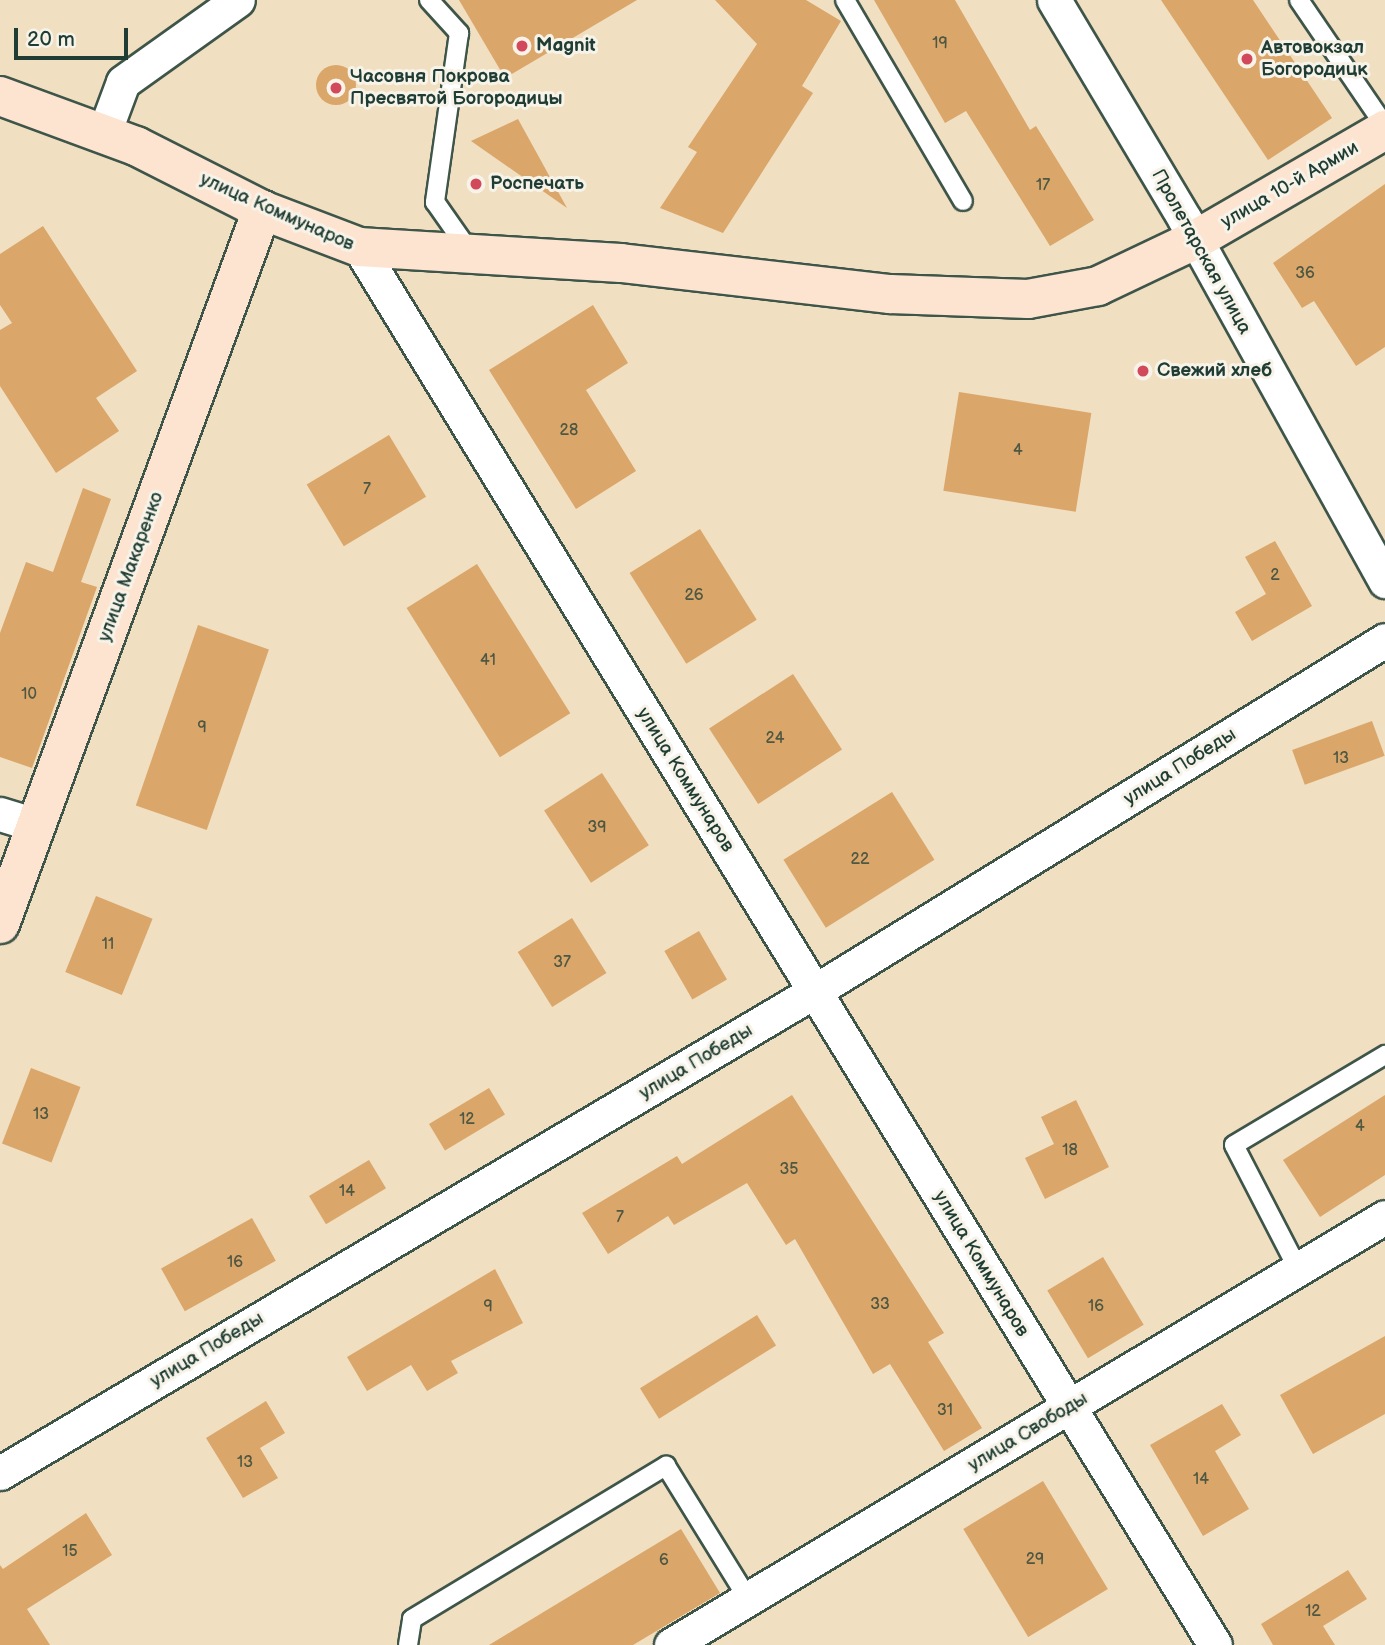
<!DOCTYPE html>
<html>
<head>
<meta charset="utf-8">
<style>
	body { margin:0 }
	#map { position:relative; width:1385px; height:1645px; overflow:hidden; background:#f0dfc0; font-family:"Balsamiq Sans",sans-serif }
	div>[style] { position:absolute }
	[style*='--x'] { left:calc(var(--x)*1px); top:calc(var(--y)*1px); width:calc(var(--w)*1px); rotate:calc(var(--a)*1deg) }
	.building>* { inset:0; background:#daa66a; transform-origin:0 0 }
	.round { border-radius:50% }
	.roads { filter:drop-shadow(2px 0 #3e5549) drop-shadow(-2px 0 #3e5549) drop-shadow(0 2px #3e5549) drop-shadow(0 -2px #3e5549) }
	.lane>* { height:18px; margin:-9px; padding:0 9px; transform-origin:9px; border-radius:9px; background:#fff }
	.street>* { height:33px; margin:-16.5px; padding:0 16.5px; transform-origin:16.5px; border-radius:16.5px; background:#fff }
	.secondary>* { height:38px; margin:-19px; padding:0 19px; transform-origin:19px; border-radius:19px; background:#fde4d0 }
	.dots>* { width:19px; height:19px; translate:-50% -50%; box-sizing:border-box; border:4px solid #f7f3e8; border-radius:50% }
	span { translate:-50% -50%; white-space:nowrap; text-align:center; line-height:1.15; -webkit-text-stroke:6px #f7f3e8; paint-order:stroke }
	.number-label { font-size:16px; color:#4e5742 }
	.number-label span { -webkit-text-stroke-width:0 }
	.poi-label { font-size:19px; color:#1f3d34; font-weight:700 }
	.left { translate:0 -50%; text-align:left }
	.street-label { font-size:19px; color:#1f3d34 }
	.scale { position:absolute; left:14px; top:28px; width:114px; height:32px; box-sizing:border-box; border:4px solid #1f3d34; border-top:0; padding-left:9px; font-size:21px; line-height:24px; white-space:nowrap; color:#1f3d34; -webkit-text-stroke:5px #f7f3e8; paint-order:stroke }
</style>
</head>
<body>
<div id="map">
	<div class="building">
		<i style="clip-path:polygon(459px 0,637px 0,505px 78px)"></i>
		<i style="clip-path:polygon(715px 0,806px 0,841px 21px,802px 86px,813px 93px,723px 233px,660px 208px,697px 152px,688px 147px,757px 44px)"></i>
		<i style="clip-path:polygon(874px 0,955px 0,1030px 130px,1036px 126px,1094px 220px,1050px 246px,966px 111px,945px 123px)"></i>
		<i style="clip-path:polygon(1161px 0,1253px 0,1332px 118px,1268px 160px)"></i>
		<i class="round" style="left:316px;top:65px;width:40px;height:40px"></i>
		<i style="clip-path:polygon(518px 119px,567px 208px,471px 141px)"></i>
		<i style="clip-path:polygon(1385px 184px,1385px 347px,1356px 366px,1314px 301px,1302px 308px,1273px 263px)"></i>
		<i style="clip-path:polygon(43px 226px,137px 371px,96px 398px,119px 431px,56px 473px,0 386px,0 330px,12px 323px,0 305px,0 254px)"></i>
		<i style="clip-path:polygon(593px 305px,628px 363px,586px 390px,636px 471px,576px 509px,489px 370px)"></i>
		<i style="left:959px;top:392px;width:134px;height:100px;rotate:9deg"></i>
		<i style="left:389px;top:435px;width:72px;height:96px;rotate:59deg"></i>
		<i style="clip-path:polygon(83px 488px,111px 499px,81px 582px,97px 587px,32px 768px,0 757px,0 633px,26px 562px,53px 572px)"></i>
		<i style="left:700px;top:529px;width:107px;height:83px;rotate:58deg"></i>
		<i style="clip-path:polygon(1275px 541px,1312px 606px,1252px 641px,1235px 612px,1266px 594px,1245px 557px)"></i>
		<i style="left:477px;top:564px;width:176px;height:83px;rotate:58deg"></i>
		<i style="left:198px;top:625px;width:75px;height:191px;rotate:19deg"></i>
		<i style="left:793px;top:674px;width:90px;height:100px;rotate:57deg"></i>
		<i style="left:1372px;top:721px;width:37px;height:85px;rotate:70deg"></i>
		<i style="left:602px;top:773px;width:86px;height:69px;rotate:57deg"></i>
		<i style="left:892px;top:792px;width:80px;height:128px;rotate:58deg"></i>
		<i style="left:96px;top:896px;width:61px;height:82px;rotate:22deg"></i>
		<i style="left:572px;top:918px;width:65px;height:64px;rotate:58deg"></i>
		<i style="left:699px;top:931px;width:56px;height:40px;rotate:60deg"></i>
		<i style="left:31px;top:1068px;width:53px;height:81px;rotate:21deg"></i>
		<i style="left:489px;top:1088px;width:31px;height:70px;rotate:59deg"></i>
		<i style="clip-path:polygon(792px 1095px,944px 1333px,928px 1342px,982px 1428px,944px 1451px,890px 1364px,873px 1374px,795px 1239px,786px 1245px,747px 1183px,674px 1225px,668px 1216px,608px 1254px,582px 1213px,677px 1156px,682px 1164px)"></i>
		<i style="clip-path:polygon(1385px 1095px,1385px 1175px,1320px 1217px,1283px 1160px)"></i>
		<i style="clip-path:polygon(1076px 1100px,1109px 1167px,1045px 1199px,1025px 1158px,1054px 1144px,1041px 1117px)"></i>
		<i style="left:369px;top:1160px;width:33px;height:70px;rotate:59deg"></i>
		<i style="left:252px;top:1218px;width:49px;height:104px;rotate:61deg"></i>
		<i style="left:1103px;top:1257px;width:79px;height:65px;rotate:59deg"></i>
		<i style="clip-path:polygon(495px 1269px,523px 1323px,451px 1361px,458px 1373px,427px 1391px,411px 1365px,367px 1391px,347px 1357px)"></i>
		<i style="left:757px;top:1315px;width:36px;height:138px;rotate:58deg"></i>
		<i style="clip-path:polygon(1385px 1336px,1385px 1414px,1313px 1454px,1280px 1395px)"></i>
		<i style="clip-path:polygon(266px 1401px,285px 1433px,260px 1448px,278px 1478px,243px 1498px,206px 1438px)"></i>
		<i style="clip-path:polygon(1222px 1404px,1241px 1435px,1215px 1451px,1249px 1509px,1203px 1536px,1150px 1445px)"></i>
		<i style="left:1043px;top:1481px;width:126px;height:93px;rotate:59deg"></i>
		<i style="clip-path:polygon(86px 1513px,112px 1555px,27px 1609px,50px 1645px,0 1645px,0 1565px,3px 1569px)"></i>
		<i style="clip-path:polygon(681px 1529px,720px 1593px,633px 1645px,489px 1645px)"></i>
		<i style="clip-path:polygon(1348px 1570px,1367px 1599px,1323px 1626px,1335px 1645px,1273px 1645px,1261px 1624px)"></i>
	</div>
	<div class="roads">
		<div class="lane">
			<i style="--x:429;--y:0;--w:45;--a:47.7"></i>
			<i style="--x:459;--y:33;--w:171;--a:98.1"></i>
			<i style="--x:435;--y:202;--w:61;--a:55"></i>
			<i style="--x:845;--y:0;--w:233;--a:59.6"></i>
			<i style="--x:1299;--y:0;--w:153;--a:55.7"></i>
			<i style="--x:1297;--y:1267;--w:137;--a:-117.3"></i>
			<i style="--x:1234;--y:1145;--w:176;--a:-30.8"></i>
			<i style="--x:408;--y:1645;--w:26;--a:-81"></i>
			<i style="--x:412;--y:1619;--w:297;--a:-31.1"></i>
			<i style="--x:666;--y:1466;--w:156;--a:58.3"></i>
		</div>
		<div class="street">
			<i style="--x:1054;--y:0;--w:256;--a:59.2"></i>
			<i style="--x:1185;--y:220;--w:413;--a:61"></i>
			<i style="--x:104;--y:133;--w:54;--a:-69.6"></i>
			<i style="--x:123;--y:82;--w:141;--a:-35.5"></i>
			<i style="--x:359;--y:247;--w:1639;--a:58.52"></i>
			<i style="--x:0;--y:814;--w:38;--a:17"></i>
			<i style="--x:0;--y:1473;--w:947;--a:-30.6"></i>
			<i style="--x:815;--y:991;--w:669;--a:-31.62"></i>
			<i style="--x:671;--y:1645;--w:832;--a:-30.94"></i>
		</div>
		<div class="secondary">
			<i style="--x:0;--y:96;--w:145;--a:20.2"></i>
			<i style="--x:136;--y:146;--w:141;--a:26.9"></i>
			<i style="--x:262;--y:210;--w:104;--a:20.9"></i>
			<i style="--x:359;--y:247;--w:262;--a:3.5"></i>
			<i style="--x:621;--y:263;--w:271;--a:6.6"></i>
			<i style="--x:890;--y:294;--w:138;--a:2.1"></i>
			<i style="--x:1028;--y:299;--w:71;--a:-10.5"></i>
			<i style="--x:1098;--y:286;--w:107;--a:-25.4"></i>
			<i style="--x:1195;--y:240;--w:220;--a:-30.1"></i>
			<i style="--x:0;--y:924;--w:761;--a:-69.85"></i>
		</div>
	</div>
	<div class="dots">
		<i style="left:522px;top:46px;background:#d1495b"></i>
		<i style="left:1247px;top:59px;background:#d1495b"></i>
		<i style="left:336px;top:88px;background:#d1495b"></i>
		<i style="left:476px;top:184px;background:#d1495b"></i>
		<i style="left:1143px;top:371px;background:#d1495b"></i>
	</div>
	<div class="number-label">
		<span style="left:940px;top:44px">19</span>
		<span style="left:1043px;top:186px">17</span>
		<span style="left:1305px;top:274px">36</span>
		<span style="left:569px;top:431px">28</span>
		<span style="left:1018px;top:451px">4</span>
		<span style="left:367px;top:490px">7</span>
		<span style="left:1275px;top:576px">2</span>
		<span style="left:694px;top:596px">26</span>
		<span style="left:488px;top:661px">41</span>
		<span style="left:29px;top:695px">10</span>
		<span style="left:202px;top:728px">9</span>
		<span style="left:775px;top:739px">24</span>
		<span style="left:1341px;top:759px">13</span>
		<span style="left:597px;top:828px">39</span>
		<span style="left:860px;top:860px">22</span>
		<span style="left:108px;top:945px">11</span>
		<span style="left:562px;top:963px">37</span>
		<span style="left:41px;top:1115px">13</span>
		<span style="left:467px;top:1120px">12</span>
		<span style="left:1360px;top:1127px">4</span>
		<span style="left:1070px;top:1151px">18</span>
		<span style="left:789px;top:1170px">35</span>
		<span style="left:347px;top:1192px">14</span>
		<span style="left:620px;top:1218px">7</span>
		<span style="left:235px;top:1263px">16</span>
		<span style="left:880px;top:1305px">33</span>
		<span style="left:488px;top:1307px">9</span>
		<span style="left:1096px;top:1307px">16</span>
		<span style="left:945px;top:1411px">31</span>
		<span style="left:245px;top:1463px">13</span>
		<span style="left:1201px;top:1480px">14</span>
		<span style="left:70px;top:1552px">15</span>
		<span style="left:1035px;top:1560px">29</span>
		<span style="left:664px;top:1561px">6</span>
		<span style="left:1313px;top:1612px">12</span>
	</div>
	<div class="poi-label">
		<span class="left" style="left:536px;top:46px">Magnit</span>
		<span class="left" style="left:1261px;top:59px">Автовокзал<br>Богородицк</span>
		<span class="left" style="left:350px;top:88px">Часовня Покрова<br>Пресвятой Богородицы</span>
		<span class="left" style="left:490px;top:184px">Роспечать</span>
		<span class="left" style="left:1157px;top:371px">Свежий хлеб</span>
	</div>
	<div class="street-label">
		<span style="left:1290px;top:185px;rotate:-30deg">улица 10-й Армии</span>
		<span style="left:277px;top:212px;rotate:24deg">улица Коммунаров</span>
		<span style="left:1201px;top:252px;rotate:61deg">Пролетарская улица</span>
		<span style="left:131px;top:567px;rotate:-70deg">улица Макаренко</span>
		<span style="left:1180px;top:767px;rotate:-32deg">улица Победы</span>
		<span style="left:685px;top:780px;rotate:58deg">улица Коммунаров</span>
		<span style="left:696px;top:1062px;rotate:-31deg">улица Победы</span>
		<span style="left:981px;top:1264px;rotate:59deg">улица Коммунаров</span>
		<span style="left:207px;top:1350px;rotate:-31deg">улица Победы</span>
		<span style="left:1028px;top:1432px;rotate:-31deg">улица Свободы</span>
	</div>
	<div class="scale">20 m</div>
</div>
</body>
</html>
